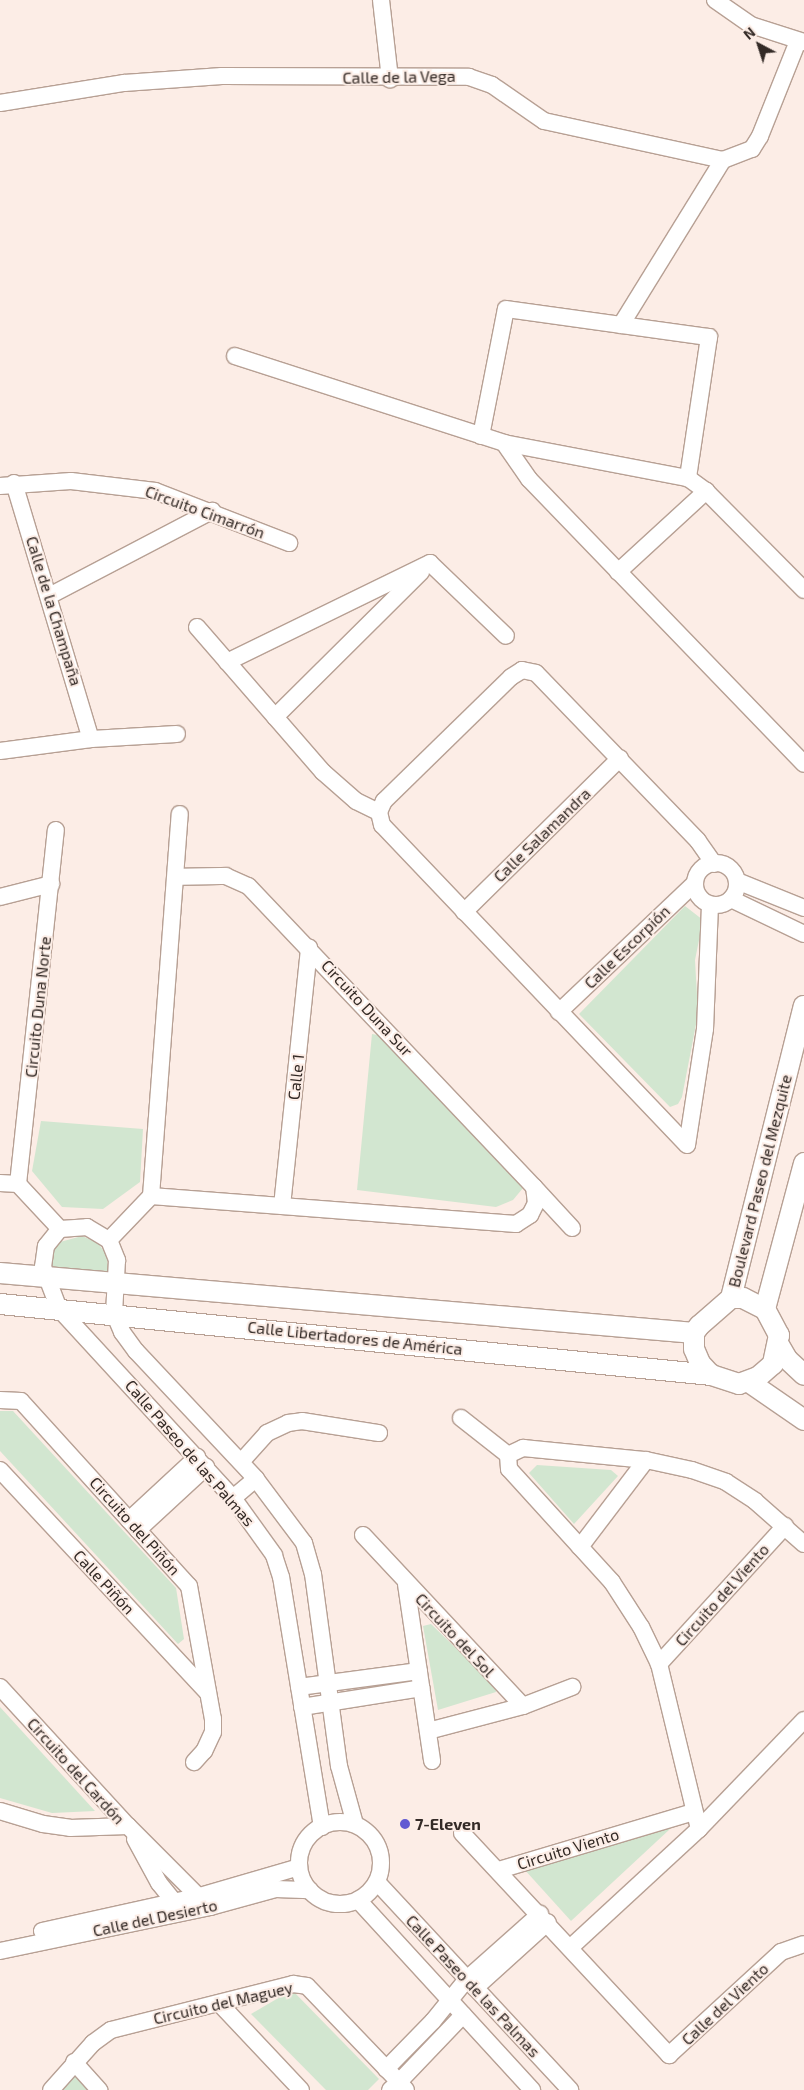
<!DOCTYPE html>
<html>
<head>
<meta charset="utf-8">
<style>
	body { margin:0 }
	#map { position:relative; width:804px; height:2090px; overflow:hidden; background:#fcede6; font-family:"Exo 2",sans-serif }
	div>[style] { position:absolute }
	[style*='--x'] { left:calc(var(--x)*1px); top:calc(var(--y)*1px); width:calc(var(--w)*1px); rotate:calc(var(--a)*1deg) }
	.green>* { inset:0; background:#d2e6d0 }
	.roads { filter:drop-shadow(1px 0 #b7a094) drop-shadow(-1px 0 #b7a094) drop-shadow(0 1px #b7a094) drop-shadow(0 -1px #b7a094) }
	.minor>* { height:16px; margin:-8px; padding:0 8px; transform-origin:8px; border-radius:8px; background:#fff }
	.minor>.ring { margin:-8px; padding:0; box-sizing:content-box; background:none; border:16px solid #fff; border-radius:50% }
	.tertiary>* { height:20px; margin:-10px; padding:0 10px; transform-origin:10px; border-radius:10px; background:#fff }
	.dots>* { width:14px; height:14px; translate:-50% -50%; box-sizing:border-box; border:2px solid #fcede6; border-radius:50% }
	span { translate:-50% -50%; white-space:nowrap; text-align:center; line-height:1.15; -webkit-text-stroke:4px #fcede6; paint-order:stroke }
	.street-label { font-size:16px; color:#332a26 }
	.poi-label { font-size:16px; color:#332a26; font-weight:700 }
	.left { translate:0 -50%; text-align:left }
	.north { position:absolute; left:734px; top:20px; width:50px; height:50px; -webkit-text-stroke:4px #fcede6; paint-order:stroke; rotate:320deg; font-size:14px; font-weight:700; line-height:20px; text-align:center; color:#332a26 }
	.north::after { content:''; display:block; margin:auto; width:18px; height:22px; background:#332a26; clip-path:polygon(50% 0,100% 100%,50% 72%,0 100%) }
</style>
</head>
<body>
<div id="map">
	<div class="green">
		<i style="clip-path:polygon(685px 906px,703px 920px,695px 960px,698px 1014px,682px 1097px,678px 1104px,670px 1107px,579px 1014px)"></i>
		<i style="clip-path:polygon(372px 1034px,383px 1036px,523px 1188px,513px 1200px,496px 1207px,357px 1190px)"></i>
		<i style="clip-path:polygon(41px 1121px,143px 1129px,140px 1182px,103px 1209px,62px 1207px,32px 1171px)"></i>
		<i style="clip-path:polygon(82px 1236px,98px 1243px,106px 1254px,109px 1271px,49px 1269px,51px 1253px,60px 1242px)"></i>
		<i style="clip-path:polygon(0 1411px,13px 1411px,176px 1588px,184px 1639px,178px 1644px,0 1451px)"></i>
		<i style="clip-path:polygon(537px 1465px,611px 1470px,618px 1476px,574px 1524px,529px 1473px)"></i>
		<i style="clip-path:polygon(431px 1624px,495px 1686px,496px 1692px,438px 1710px,423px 1626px)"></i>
		<i style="clip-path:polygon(0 1707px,95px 1811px,52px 1813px,0 1798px)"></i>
		<i style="clip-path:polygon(665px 1823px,670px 1829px,571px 1921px,524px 1869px)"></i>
		<i style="clip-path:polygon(292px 1990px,379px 2079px,368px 2090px,326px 2090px,251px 2014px)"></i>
		<i style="clip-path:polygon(75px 2073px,91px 2090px,60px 2090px)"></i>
	</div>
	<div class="roads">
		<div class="minor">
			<i style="--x:381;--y:0;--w:80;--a:83.5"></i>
			<i style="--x:715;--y:0;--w:44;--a:34.8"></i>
			<i style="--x:751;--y:25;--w:56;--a:17.8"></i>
			<i style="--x:0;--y:103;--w:126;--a:-9.2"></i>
			<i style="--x:124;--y:83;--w:98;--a:-4.1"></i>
			<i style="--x:222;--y:76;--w:247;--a:0.2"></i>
			<i style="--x:469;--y:77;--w:24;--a:19"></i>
			<i style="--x:492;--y:85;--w:63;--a:34.7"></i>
			<i style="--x:544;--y:121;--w:183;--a:12.3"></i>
			<i style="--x:723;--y:160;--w:31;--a:-21"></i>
			<i style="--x:752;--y:149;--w:15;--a:-58"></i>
			<i style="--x:760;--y:136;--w:102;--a:-68.2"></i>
			<i style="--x:621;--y:325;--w:194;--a:-58.3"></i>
			<i style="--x:235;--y:356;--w:283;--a:17.9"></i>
			<i style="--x:504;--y:443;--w:187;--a:10.8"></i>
			<i style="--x:688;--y:478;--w:22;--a:36"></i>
			<i style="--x:706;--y:491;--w:139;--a:45.3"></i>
			<i style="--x:481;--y:436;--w:129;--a:-78.9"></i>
			<i style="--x:506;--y:309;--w:205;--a:7.9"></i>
			<i style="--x:709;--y:337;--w:143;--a:98.5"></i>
			<i style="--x:504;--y:443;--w:44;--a:55.2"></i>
			<i style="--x:529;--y:479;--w:396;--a:46"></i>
			<i style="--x:14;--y:483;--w:267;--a:73.3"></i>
			<i style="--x:0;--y:486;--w:71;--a:-4"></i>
			<i style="--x:71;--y:481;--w:85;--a:6.8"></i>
			<i style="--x:155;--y:491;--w:144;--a:21.2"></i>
			<i style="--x:618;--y:572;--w:120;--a:-42.6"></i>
			<i style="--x:51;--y:595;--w:182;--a:-27.6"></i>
			<i style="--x:197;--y:627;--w:192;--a:49"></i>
			<i style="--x:323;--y:772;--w:44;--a:41.3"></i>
			<i style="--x:356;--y:801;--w:25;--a:26"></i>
			<i style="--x:227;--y:662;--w:226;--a:-26"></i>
			<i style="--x:430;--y:563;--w:105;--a:43.8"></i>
			<i style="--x:275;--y:717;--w:206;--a:-44.8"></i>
			<i style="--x:0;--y:751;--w:92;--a:-7.5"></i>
			<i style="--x:91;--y:739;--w:86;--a:-3.3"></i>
			<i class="ring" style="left:695px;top:863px;width:26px;height:26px"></i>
			<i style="--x:737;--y:881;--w:72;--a:21.9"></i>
			<i style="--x:0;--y:897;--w:53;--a:-14.3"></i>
			<i style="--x:731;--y:899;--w:81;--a:25.6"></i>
			<i style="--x:710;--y:905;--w:124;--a:92.3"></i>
			<i style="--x:705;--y:1029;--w:117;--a:98.8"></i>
			<i style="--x:687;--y:1145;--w:442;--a:-133.6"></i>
			<i style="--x:382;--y:825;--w:13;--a:-103"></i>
			<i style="--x:379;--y:812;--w:12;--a:-66"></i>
			<i style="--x:384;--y:801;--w:177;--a:-44.3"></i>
			<i style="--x:511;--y:677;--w:13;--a:-32"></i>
			<i style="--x:522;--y:670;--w:14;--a:12"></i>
			<i style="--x:536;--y:673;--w:233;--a:46"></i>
			<i style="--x:698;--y:841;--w:28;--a:55"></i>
			<i style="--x:464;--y:912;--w:219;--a:-44.6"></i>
			<i style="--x:559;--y:1012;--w:187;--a:-43.5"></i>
			<i style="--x:0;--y:1183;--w:18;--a:3"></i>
			<i style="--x:18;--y:1184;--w:62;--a:47"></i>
			<i style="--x:18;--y:1184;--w:356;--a:-83.9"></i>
			<i style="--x:534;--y:1187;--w:56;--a:47.2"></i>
			<i style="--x:151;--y:1196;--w:366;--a:4.4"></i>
			<i style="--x:516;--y:1224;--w:17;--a:-33"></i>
			<i style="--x:530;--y:1215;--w:13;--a:-63"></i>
			<i style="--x:536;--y:1203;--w:16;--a:-97"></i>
			<i style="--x:534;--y:1187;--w:415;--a:-133.5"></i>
			<i style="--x:248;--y:886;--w:24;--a:-156"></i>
			<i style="--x:226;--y:876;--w:50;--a:178.9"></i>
			<i style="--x:282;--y:1206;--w:260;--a:-84"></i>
			<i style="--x:109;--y:1240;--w:61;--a:-46.3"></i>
			<i style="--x:151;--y:1196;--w:383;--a:-85.7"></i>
			<i style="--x:0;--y:1400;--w:21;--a:3"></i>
			<i style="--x:21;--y:1401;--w:250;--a:47.8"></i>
			<i style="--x:189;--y:1586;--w:135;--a:79.8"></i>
			<i style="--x:213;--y:1719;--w:13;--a:90"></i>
			<i style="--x:213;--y:1732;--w:21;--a:115"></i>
			<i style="--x:204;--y:1751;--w:15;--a:132"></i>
			<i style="--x:461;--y:1418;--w:60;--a:38.2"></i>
			<i style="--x:241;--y:1462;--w:39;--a:-48"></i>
			<i style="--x:267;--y:1433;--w:23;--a:-25"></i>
			<i style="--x:288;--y:1423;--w:14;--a:-8"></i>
			<i style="--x:302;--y:1421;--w:78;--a:8.9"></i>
			<i style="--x:0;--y:1470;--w:305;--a:47"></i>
			<i style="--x:233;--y:1498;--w:30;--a:-40"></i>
			<i style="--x:129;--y:1520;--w:93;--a:-42.8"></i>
			<i style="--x:138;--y:1530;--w:93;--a:-42.8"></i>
			<i style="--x:363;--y:1535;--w:234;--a:46.9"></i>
			<i style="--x:580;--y:1547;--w:109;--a:-52.8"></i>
			<i style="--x:406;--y:1584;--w:179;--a:81.6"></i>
			<i style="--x:659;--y:1664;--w:187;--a:-47.6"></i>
			<i style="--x:0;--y:1687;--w:189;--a:47.4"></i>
			<i style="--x:128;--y:1826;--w:109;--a:45"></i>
			<i style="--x:299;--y:1687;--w:121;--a:-7.6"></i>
			<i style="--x:302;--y:1707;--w:121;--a:-9"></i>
			<i style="--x:428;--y:1731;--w:98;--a:-14.7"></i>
			<i style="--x:523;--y:1706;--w:53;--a:-21.2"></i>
			<i style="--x:0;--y:1811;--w:45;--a:16.8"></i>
			<i style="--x:43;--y:1824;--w:27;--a:8"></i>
			<i style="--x:70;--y:1828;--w:58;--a:-2"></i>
			<i class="ring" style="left:299px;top:1822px;width:66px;height:66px"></i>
			<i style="--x:322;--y:1827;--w:253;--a:-99.3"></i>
			<i style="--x:281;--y:1577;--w:23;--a:-108"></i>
			<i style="--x:274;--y:1555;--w:70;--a:-125.7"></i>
			<i style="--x:233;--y:1498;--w:257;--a:-132.6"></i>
			<i style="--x:59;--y:1309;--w:45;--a:-110.9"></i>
			<i style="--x:43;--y:1267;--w:21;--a:-82"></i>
			<i style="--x:46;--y:1246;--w:22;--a:-51"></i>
			<i style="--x:60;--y:1229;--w:27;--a:-4"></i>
			<i style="--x:87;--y:1227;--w:26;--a:31"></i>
			<i style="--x:109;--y:1240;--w:22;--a:68"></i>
			<i style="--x:117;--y:1260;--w:53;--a:93.2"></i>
			<i style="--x:114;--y:1313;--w:21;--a:67"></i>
			<i style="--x:122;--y:1332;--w:24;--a:54"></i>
			<i style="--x:136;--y:1351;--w:175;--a:46.8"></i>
			<i style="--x:256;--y:1479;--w:80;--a:53.1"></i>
			<i style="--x:304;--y:1543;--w:32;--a:74"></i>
			<i style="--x:313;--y:1574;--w:194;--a:82.3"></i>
			<i style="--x:339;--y:1766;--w:60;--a:74.6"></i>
			<i style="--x:699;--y:1829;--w:170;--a:-103.6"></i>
			<i style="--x:659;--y:1664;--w:41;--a:-115.9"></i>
			<i style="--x:641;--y:1627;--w:54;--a:-122.8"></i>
			<i style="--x:612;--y:1582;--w:153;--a:-132.3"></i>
			<i style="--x:509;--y:1469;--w:14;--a:-94"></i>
			<i style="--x:508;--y:1455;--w:17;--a:-25"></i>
			<i style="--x:523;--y:1448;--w:124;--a:5.6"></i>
			<i style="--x:646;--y:1460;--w:47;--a:12.3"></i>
			<i style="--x:692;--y:1470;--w:36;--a:19"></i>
			<i style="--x:726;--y:1482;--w:35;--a:33"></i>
			<i style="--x:755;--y:1501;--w:65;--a:41.3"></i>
			<i style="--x:462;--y:1833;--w:304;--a:47"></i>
			<i style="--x:669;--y:2055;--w:152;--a:-42.6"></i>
			<i style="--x:781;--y:1952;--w:24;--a:-19"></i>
			<i style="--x:135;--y:1839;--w:50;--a:61.4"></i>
			<i style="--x:159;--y:1883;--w:33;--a:51"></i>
			<i style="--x:499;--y:1870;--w:203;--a:-16.6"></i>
			<i style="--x:377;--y:1882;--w:284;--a:47.1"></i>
			<i style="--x:358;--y:1900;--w:258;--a:47.5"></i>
			<i style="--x:42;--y:1931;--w:162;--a:-12.5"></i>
			<i style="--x:200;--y:1896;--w:103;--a:-16.3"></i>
			<i style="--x:571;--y:1947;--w:174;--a:-42.7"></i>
			<i style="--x:699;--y:1829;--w:151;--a:-46.1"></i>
			<i style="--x:0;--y:1951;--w:215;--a:-11.8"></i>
			<i style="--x:210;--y:1907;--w:68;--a:-15.3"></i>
			<i style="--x:276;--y:1889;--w:34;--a:2"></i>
			<i style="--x:475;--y:1988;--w:98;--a:-42.1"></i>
			<i style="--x:220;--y:2004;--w:118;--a:46.7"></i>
			<i style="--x:74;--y:2062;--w:38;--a:48"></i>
			<i style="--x:386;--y:2069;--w:67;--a:-45.6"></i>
			<i style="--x:433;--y:2021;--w:54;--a:-51"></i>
			<i style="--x:467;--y:1979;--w:98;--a:-41.7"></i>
			<i style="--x:51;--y:2090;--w:63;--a:-48.2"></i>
			<i style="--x:93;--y:2043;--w:22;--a:-36"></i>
			<i style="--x:111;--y:2030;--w:188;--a:-14.2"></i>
			<i style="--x:293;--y:1984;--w:14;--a:8"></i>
			<i style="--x:307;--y:1986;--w:133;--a:46.2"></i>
			<i style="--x:399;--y:2082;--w:12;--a:138"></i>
			<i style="--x:406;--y:2090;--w:11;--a:-131"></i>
			<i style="--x:399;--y:2082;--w:93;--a:-46.3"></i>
		</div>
		<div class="tertiary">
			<i style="--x:0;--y:1273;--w:697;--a:4.94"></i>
			<i style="--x:731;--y:1298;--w:301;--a:-76"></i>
			<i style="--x:731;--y:1298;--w:12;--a:0"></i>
			<i style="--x:743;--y:1298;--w:25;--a:27"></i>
			<i style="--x:765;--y:1309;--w:30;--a:62"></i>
			<i style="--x:779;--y:1335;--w:30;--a:102"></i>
			<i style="--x:773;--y:1364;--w:20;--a:139"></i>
			<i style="--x:758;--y:1377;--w:20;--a:160"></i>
			<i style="--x:739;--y:1384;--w:29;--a:-162"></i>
			<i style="--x:711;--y:1375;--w:16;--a:-133"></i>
			<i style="--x:700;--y:1363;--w:15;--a:-113"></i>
			<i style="--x:694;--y:1349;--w:16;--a:-90"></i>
			<i style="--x:694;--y:1333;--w:9;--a:-54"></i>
			<i style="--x:699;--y:1326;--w:43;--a:-41.2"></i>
			<i style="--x:0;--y:1304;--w:715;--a:5.7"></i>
			<i style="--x:765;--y:1309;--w:151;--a:-75"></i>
			<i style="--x:779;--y:1345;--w:16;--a:60"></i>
			<i style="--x:787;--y:1359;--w:23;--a:43"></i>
			<i style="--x:749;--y:1382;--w:67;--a:34.6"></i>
		</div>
	</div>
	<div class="dots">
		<i style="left:405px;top:1824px;background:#6159d2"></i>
	</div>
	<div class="street-label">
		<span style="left:399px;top:77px;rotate:-1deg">Calle de la Vega</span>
		<span style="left:205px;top:512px;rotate:20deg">Circuito Cimarrón</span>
		<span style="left:54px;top:611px;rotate:73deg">Calle de la Champaña</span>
		<span style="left:542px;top:835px;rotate:-44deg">Calle Salamandra</span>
		<span style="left:627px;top:947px;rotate:-44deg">Calle Escorpión</span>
		<span style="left:38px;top:1007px;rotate:-84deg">Circuito Duna Norte</span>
		<span style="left:367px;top:1008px;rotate:47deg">Circuito Duna Sur</span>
		<span style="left:296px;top:1077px;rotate:-84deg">Calle 1</span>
		<span style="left:760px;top:1181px;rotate:-76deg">Boulevard Paseo del Mezquite</span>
		<span style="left:355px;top:1338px;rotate:6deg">Calle Libertadores de América</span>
		<span style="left:190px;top:1453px;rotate:49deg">Calle Paseo de las Palmas</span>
		<span style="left:135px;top:1526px;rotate:48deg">Circuito del Piñón</span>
		<span style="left:104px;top:1582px;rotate:47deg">Calle Piñón</span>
		<span style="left:722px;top:1595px;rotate:-48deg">Circuito del Viento</span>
		<span style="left:455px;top:1635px;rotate:47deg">Circuito del Sol</span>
		<span style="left:76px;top:1771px;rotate:48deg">Circuito del Cardón</span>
		<span style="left:568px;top:1849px;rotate:-17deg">Circuito Viento</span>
		<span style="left:155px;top:1918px;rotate:-12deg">Calle del Desierto</span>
		<span style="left:473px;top:1986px;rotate:47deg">Calle Paseo de las Palmas</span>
		<span style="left:223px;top:2003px;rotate:-13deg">Circuito del Maguey</span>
		<span style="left:725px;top:2004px;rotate:-43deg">Calle del Viento</span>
	</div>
	<div class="poi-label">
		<span class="left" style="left:415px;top:1824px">7-Eleven</span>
	</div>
	<div class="north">N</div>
</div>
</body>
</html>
